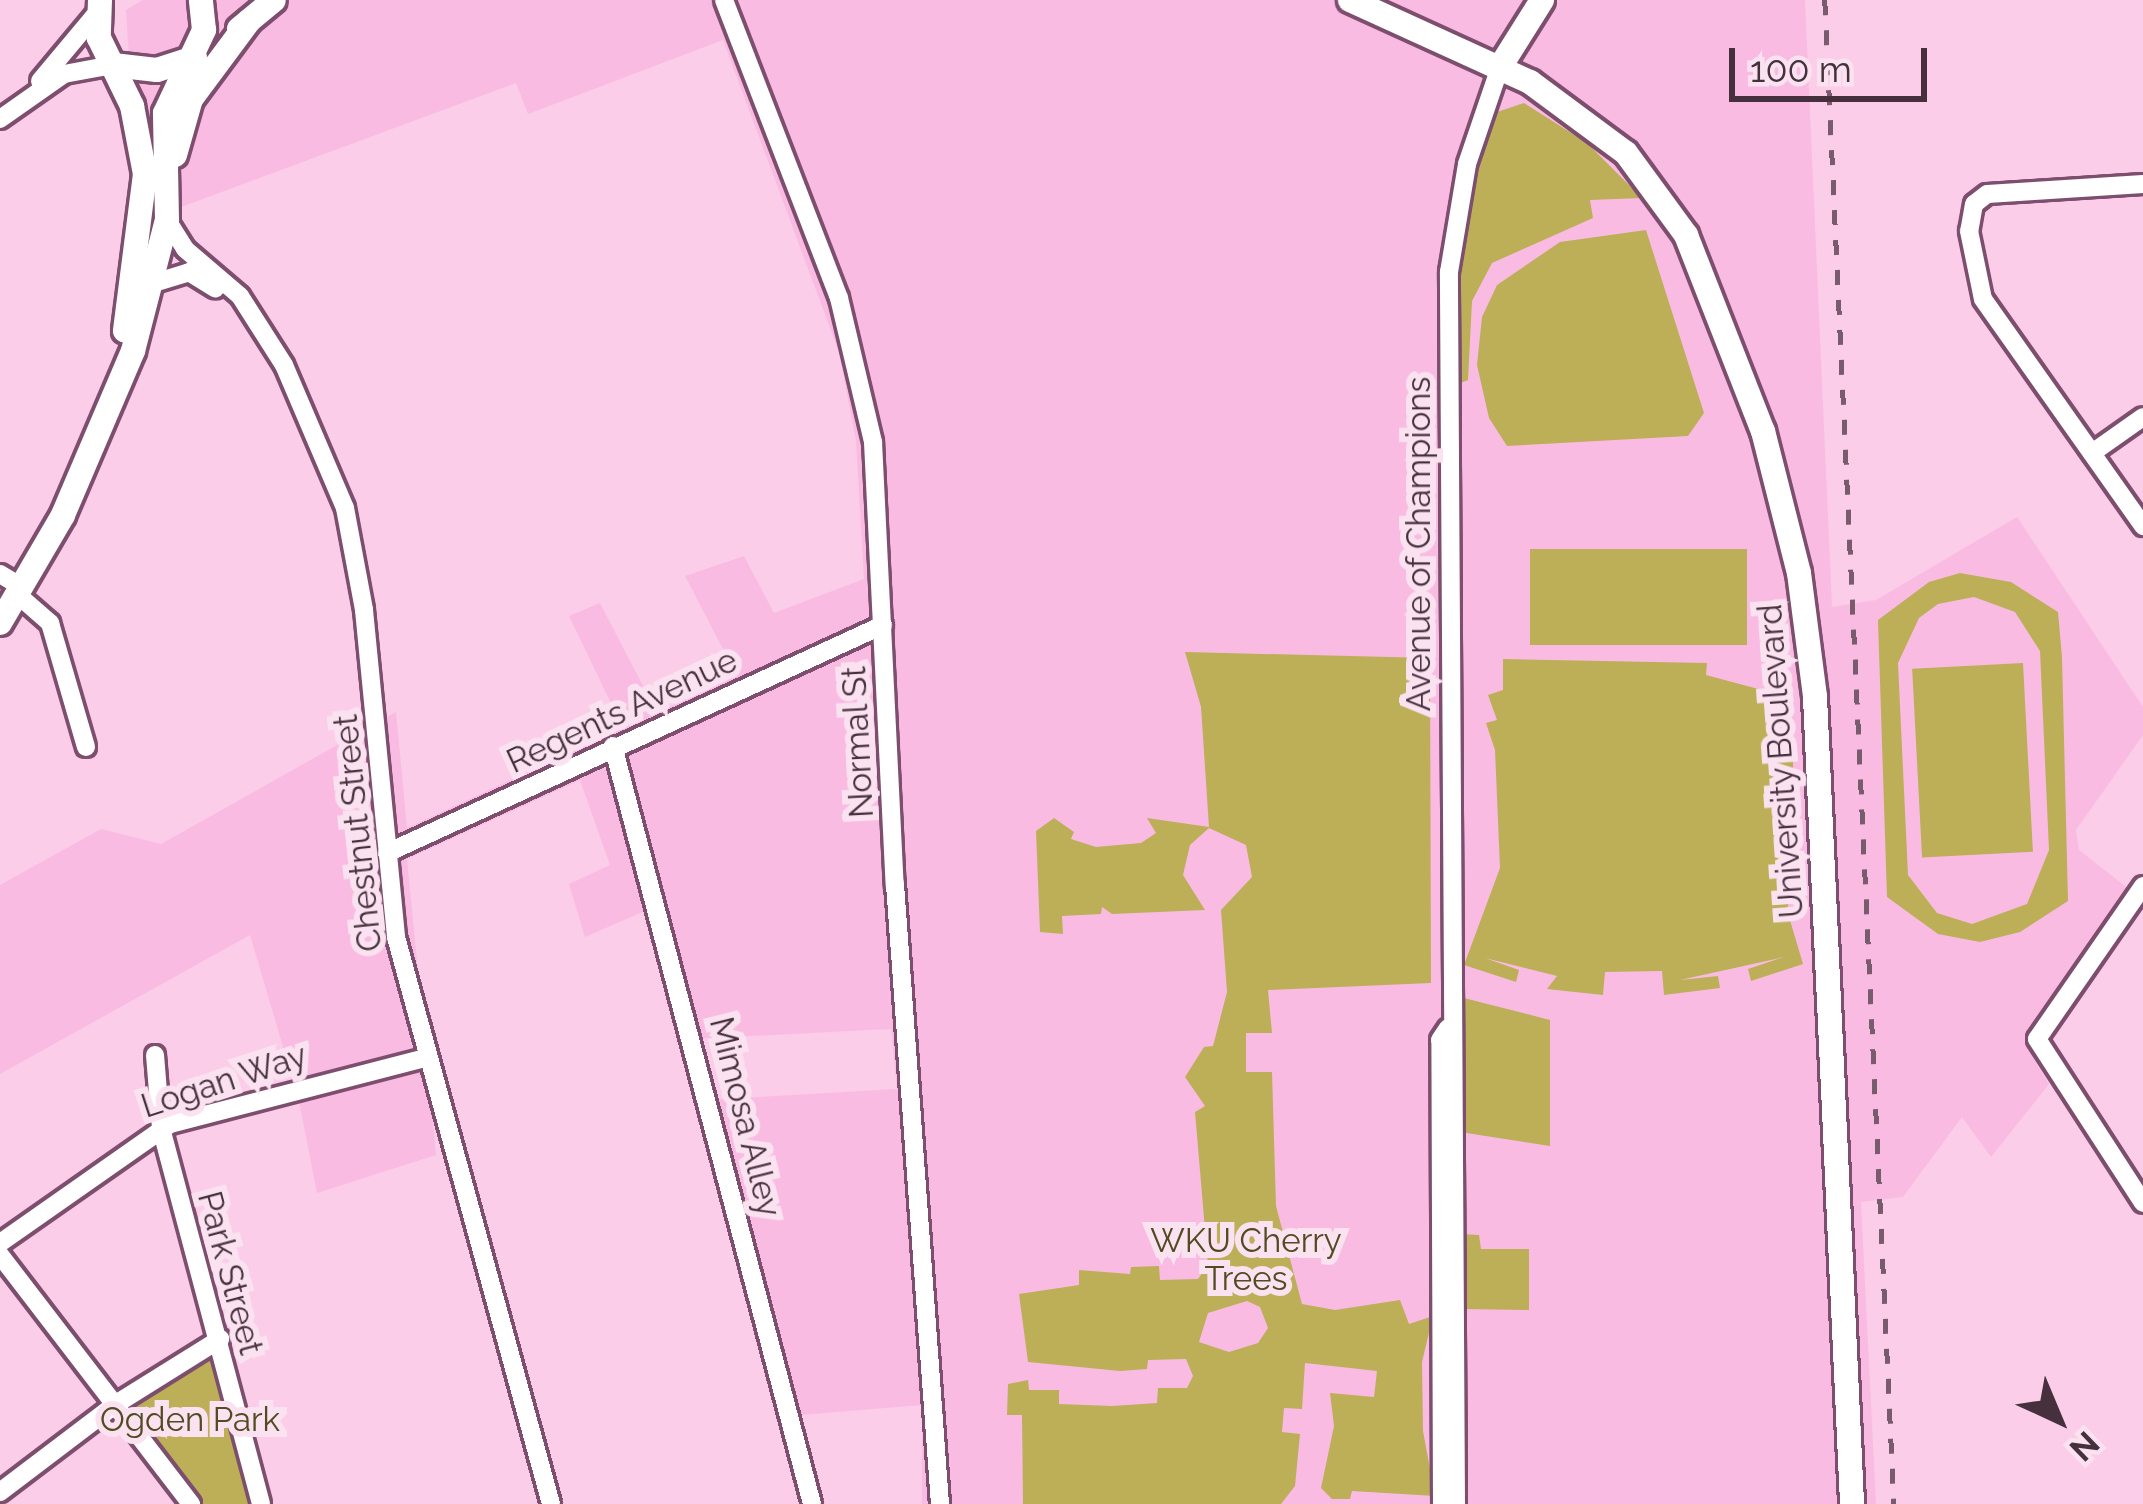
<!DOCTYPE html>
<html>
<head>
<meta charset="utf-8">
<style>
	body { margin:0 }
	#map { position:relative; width:2143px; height:1504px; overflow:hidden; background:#fbcde9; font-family:Raleway,sans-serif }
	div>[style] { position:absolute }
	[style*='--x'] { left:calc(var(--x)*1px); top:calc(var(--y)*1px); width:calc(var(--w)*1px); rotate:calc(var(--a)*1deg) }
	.built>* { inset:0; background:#fabbe3 }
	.green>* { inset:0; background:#bcaf58; transform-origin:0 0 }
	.roads { filter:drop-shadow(3px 0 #7d4e6d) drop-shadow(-3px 0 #7d4e6d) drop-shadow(0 3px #7d4e6d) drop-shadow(0 -3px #7d4e6d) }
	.minor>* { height:18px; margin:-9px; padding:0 9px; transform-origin:9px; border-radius:9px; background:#fff }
	.major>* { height:24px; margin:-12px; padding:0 12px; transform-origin:12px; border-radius:12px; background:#fff }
	.rail>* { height:4.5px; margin-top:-2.25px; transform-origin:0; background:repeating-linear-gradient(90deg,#785c6d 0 15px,transparent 0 30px) }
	span { translate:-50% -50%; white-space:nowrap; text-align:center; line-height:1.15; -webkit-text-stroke:12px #fae2f0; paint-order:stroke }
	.street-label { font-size:33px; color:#46303e }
	.park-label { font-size:33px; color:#524b22 }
	.north { position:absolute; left:1999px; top:1360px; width:120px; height:120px; -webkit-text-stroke:9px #fae2f0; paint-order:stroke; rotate:136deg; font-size:33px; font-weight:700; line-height:48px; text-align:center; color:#46303e }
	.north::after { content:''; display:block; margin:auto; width:42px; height:54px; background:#46303e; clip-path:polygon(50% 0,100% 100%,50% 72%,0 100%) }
	.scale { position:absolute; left:1729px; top:48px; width:198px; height:54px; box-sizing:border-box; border:6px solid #46303e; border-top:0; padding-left:15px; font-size:36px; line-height:42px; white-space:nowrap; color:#46303e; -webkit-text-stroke:9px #fae2f0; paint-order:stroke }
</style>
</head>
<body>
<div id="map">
	<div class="built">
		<i style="clip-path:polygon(143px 0,1805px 0,1832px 607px,1876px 600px,2017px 517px,2143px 707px,2143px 735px,2076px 830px,2079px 850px,2130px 890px,2031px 1027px,2034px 1060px,2049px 1084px,1991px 1157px,1962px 1117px,1903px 1197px,1861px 1202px,1876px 1504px,922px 1504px,922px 1405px,788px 1416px,708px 1100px,897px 1089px,891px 1029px,691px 1039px,654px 907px,585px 937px,569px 884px,610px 865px,580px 780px,407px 859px,436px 1155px,317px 1193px,299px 1101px,250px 935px,0 1074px,0 885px,101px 829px,161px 844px,396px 712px,407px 828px,623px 728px,569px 616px,600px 603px,657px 713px,737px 676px,685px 576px,744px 556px,774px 613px,864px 579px,856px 441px,839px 352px,723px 40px,528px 114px,516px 83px,130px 226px,136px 168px,126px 10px)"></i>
	</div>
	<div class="green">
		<i style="clip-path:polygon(1524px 103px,1587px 143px,1642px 198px,1590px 200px,1593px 218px,1492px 263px,1472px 301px,1468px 380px,1458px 384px,1462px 241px,1475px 175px,1494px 113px)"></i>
		<i style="clip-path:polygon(1646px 230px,1704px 413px,1688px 436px,1507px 446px,1489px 418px,1477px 365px,1482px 317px,1497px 285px,1560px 242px)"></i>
		<i style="left:1530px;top:549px;width:217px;height:96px"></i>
		<i style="clip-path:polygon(evenodd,1960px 573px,2011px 582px,2058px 612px,2062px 657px,2068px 901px,2020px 932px,1980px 942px,1938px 934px,1887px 897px,1878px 620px,1929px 582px,1960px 573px,1974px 597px,2015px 612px,2040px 651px,2049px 850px,2027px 904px,1972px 924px,1937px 913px,1908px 875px,1898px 663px,1919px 618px,1938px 604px,1974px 597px)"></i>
		<i style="clip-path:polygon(evenodd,1185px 652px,1430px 658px,1431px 983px,1268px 990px,1272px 1033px,1246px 1033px,1246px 1072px,1272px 1072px,1276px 1206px,1302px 1304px,1335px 1310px,1400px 1300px,1409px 1324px,1433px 1316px,1422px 1362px,1423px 1431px,1435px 1496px,1352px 1491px,1350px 1499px,1332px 1499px,1321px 1488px,1334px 1426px,1330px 1393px,1374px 1397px,1377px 1371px,1305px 1363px,1302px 1409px,1284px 1408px,1282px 1432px,1300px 1434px,1295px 1486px,1281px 1504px,1023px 1504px,1022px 1415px,1007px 1415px,1008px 1384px,1028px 1380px,1029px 1390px,1059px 1390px,1059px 1404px,1112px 1406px,1157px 1403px,1158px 1388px,1187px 1388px,1193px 1376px,1186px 1359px,1148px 1360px,1147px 1369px,1120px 1371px,1028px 1362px,1019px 1294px,1079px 1285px,1079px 1270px,1130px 1274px,1131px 1267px,1159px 1266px,1160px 1280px,1198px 1279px,1208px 1265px,1195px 1112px,1205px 1106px,1185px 1077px,1204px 1047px,1213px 1046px,1227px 992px,1221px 910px,1252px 877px,1246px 845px,1209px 828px,1190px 845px,1183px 875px,1205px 910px,1112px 914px,1102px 907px,1101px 914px,1062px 916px,1063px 934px,1040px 932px,1036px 831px,1054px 818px,1074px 832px,1071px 839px,1096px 847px,1141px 843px,1156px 833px,1147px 818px,1209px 827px,1201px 707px,1185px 652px,1247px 1301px,1260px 1307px,1268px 1328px,1258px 1343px,1229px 1352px,1199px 1342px,1208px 1313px,1247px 1301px)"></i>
		<i style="clip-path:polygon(1503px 659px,1707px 663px,1706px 675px,1777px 694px,1773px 710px,1792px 707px,1795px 875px,1787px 910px,1803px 964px,1751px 981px,1748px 969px,1784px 957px,1680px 980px,1718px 976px,1720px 988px,1664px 995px,1662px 971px,1605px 972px,1603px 995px,1547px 989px,1557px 976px,1485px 958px,1519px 970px,1516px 982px,1464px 965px,1500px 868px,1495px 750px,1486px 723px,1497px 720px,1488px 695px,1503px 690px)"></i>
		<i style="left:2023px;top:663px;width:189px;height:111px;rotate:87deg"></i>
		<i style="clip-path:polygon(1460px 997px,1550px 1020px,1550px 1146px,1460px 1132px)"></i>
		<i style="clip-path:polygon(1461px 1234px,1479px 1235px,1481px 1249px,1529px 1249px,1529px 1310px,1461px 1309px)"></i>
		<i style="clip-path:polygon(214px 1351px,260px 1504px,196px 1504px,126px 1405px)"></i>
	</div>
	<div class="roads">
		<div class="minor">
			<i style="--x:724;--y:0;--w:319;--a:68.9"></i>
			<i style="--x:839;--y:298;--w:148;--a:76.7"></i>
			<i style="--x:873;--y:442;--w:443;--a:87.2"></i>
			<i style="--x:895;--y:884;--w:622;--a:85.85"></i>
			<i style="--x:40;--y:81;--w:87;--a:-50.1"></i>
			<i style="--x:0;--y:119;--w:78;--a:-35.1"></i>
			<i style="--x:64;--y:74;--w:50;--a:-10.4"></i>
			<i style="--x:2143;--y:184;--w:156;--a:176.3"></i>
			<i style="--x:1987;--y:194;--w:16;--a:142"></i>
			<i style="--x:1974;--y:204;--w:27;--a:100"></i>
			<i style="--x:1969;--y:231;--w:69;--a:78.4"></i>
			<i style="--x:1983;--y:299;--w:278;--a:54.8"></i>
			<i style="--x:167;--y:220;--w:34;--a:58"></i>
			<i style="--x:185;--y:249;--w:72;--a:40.5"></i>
			<i style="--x:240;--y:296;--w:82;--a:57.5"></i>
			<i style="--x:284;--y:365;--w:155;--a:66.9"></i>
			<i style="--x:345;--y:508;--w:104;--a:79.4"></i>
			<i style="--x:364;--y:610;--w:329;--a:84.4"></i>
			<i style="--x:396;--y:937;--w:588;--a:74.71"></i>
			<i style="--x:154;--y:283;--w:37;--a:-17"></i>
			<i style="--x:189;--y:272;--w:31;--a:32"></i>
			<i style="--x:2092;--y:453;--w:62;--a:-35.2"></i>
			<i style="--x:0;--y:574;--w:27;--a:31"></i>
			<i style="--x:18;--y:595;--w:43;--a:41.2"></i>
			<i style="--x:50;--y:623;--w:129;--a:73.8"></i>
			<i style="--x:613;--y:746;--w:784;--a:75.29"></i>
			<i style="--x:387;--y:853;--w:546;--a:-24.69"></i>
			<i style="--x:2143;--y:886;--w:186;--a:124.7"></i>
			<i style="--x:2037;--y:1039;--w:195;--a:57.1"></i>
			<i style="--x:155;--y:1055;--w:73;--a:85.3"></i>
			<i style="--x:161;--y:1128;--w:389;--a:75.1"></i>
			<i style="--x:0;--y:1243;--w:208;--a:-35"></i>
			<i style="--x:170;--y:1124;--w:264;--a:-14.5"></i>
			<i style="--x:0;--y:1255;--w:314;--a:52.5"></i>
			<i style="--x:0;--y:1492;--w:146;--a:-37.2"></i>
			<i style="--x:116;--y:1404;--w:123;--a:-32"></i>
			<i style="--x:1442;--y:1504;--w:464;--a:-90.2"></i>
			<i style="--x:1440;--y:1040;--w:14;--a:-56"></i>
			<i style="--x:1456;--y:1504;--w:1232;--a:-90.33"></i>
			<i style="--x:1449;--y:272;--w:109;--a:-80.5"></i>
			<i style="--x:1467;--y:164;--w:102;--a:-71.2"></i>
		</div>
		<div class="major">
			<i style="--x:100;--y:0;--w:38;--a:92"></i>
			<i style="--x:99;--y:38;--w:76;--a:64.1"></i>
			<i style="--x:132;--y:106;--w:69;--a:79.2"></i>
			<i style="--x:145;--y:174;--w:158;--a:97.3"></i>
			<i style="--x:1350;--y:0;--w:198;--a:24.5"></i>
			<i style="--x:1530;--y:82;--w:119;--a:36.5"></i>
			<i style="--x:1626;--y:153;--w:102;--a:53.8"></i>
			<i style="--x:1686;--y:235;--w:211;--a:68.6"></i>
			<i style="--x:1763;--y:431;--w:146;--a:75.8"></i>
			<i style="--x:1799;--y:573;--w:125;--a:82.6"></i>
			<i style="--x:1815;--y:697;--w:808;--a:87.37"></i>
			<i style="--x:239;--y:29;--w:45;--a:-39.6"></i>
			<i style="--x:113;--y:65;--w:44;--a:6.5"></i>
			<i style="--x:157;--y:70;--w:40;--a:-18"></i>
			<i style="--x:1500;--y:67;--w:79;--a:-57.9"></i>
			<i style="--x:175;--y:155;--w:58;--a:-74.1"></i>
			<i style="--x:191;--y:99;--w:97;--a:-53.4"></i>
			<i style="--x:0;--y:623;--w:125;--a:-59.7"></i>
			<i style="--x:63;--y:515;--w:178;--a:-66.9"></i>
			<i style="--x:133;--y:351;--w:135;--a:-75.5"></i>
			<i style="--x:167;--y:220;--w:107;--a:-91.1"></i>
			<i style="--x:165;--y:113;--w:92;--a:-64.8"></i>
			<i style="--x:204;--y:30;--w:30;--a:-96"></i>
		</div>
	</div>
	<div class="rail">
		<i style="--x:1825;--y:0;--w:1506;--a:87.37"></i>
	</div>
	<div class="street-label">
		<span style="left:1419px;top:544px;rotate:-90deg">Avenue of Champions</span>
		<span style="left:622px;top:711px;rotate:-25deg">Regents Avenue</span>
		<span style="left:858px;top:742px;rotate:-93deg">Normal St</span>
		<span style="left:1781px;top:761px;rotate:-94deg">University Boulevard</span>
		<span style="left:358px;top:833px;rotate:-96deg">Chestnut Street</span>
		<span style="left:224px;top:1081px;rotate:-18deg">Logan Way</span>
		<span style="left:745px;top:1117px;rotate:76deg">Mimosa Alley</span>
		<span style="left:230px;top:1273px;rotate:75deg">Park Street</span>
	</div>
	<div class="park-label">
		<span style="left:1246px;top:1260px">WKU Cherry<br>Trees</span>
		<span style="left:190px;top:1420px">Ogden Park</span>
	</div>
	<div class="north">N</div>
	<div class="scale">100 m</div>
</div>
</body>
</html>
